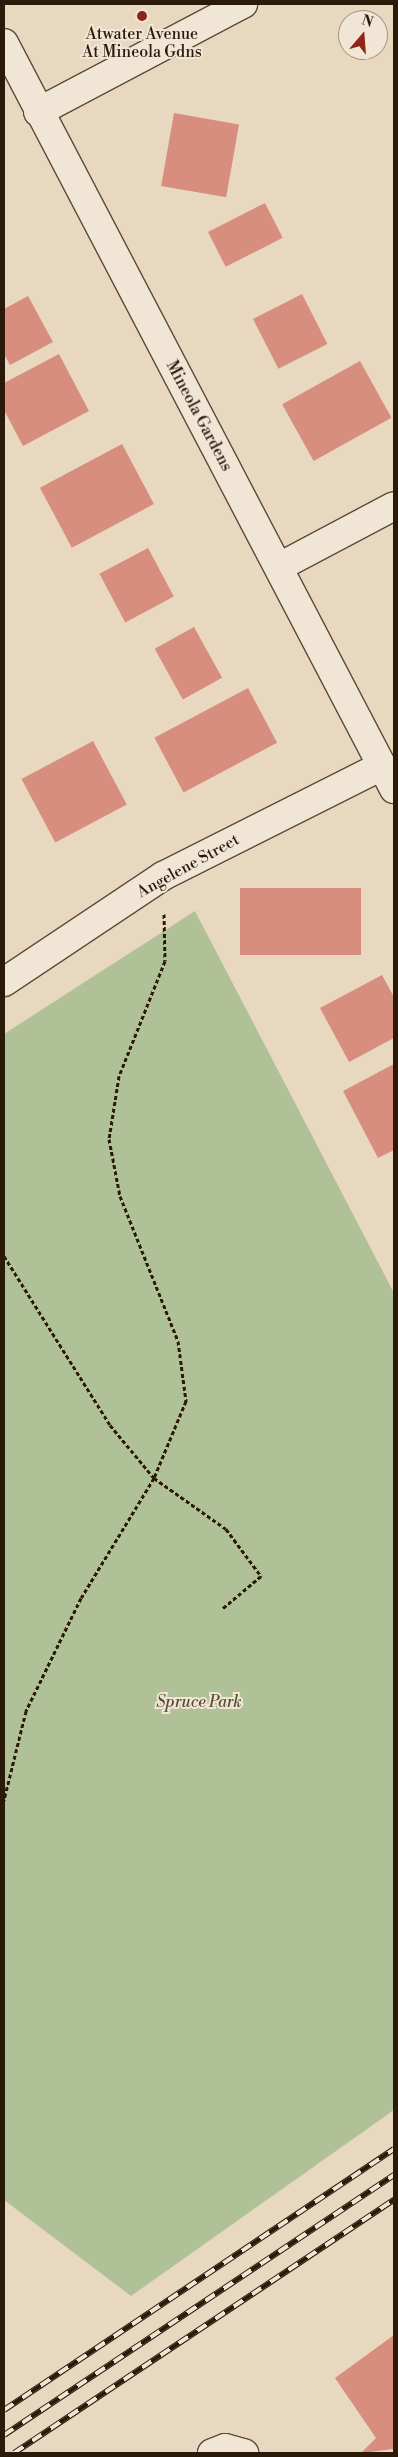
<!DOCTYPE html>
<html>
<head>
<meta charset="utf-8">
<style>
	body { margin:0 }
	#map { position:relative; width:398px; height:2457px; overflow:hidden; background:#e9d8c0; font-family:"Libre Bodoni",serif }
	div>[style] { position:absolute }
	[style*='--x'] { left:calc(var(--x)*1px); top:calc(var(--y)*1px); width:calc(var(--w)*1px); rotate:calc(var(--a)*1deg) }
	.green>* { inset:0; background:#b0c097 }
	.building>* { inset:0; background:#d88e7e; transform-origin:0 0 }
	.path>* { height:3px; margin-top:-1.5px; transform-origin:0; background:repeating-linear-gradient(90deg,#2b1a0a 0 4px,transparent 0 6.5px) }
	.roads { filter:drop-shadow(1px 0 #5a4a38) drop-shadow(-1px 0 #5a4a38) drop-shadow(0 1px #5a4a38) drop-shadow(0 -1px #5a4a38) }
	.minor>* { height:28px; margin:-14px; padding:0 14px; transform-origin:14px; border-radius:14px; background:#f1e6d6 }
	.rail>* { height:5.5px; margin-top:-2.75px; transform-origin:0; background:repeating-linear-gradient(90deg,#f1e6d6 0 11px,#2b1a0a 0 22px); box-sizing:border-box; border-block:1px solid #2b1a0a }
	.dots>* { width:14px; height:14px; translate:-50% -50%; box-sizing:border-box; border:2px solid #f1e6d6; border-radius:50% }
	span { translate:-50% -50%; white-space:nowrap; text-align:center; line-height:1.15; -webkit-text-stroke:4px #f1e6d6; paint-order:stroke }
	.poi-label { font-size:16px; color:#2b1a0a }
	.street-label { font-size:16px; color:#2b1a0a }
	.park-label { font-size:16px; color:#534c34; font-style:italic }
	.frame { position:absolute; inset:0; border:5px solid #2b1a0a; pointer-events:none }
	.north { position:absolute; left:338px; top:10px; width:50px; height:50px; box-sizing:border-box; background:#f1e6d6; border:1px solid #a29484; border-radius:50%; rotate:18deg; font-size:14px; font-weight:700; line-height:20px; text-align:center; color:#2b1a0a }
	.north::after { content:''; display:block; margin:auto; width:18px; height:22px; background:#8f2418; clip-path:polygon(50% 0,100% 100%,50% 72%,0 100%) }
</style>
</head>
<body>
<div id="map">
	<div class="green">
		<i style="clip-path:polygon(195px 911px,394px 1293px,394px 2110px,131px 2296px,4px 2200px,4px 1034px)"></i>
	</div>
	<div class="building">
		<i style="left:174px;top:113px;width:66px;height:74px;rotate:10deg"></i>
		<i style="left:265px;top:203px;width:39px;height:64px;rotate:63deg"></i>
		<i style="left:302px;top:294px;width:56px;height:55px;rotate:63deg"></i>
		<i style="clip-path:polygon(28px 296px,53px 342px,10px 365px,4px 354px,4px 309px)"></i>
		<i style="clip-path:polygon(59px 354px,89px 411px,23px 446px,4px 410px,4px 383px)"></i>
		<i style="left:360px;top:361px;width:65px;height:89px;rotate:61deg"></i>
		<i style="left:122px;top:444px;width:68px;height:93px;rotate:62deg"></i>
		<i style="left:148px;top:548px;width:55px;height:55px;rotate:62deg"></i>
		<i style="left:194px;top:627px;width:58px;height:45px;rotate:61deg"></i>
		<i style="left:248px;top:688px;width:62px;height:106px;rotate:62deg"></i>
		<i style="left:93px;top:741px;width:72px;height:81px;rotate:62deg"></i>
		<i style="left:240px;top:888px;width:121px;height:67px"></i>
		<i style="clip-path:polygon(382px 975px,394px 997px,394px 1038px,349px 1062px,320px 1008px)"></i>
		<i style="clip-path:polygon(394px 1064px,394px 1150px,378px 1158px,343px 1091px)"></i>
		<i style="clip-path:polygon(394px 2335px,394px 2449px,361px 2453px,376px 2438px,335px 2378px)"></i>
	</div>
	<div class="path">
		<i style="--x:164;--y:914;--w:47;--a:88.8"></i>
		<i style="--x:165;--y:961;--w:124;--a:111.8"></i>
		<i style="--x:119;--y:1076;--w:64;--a:99"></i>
		<i style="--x:109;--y:1139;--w:58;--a:79.1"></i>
		<i style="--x:120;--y:1196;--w:156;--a:68.2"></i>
		<i style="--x:178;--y:1341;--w:61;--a:82.4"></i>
		<i style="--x:186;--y:1401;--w:83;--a:112.6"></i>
		<i style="--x:154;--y:1478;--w:88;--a:35.3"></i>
		<i style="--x:226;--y:1529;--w:59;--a:53.3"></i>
		<i style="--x:261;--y:1576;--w:51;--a:139.8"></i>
		<i style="--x:4;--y:1256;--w:199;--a:57.9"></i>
		<i style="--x:110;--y:1425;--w:69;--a:50.3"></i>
		<i style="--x:154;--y:1478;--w:140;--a:121.3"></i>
		<i style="--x:81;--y:1598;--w:126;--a:116"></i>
		<i style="--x:26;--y:1711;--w:92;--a:103.9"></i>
	</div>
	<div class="roads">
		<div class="minor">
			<i style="--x:4;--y:43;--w:842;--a:62.4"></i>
			<i style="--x:38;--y:112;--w:232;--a:-27.8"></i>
			<i style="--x:279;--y:567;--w:130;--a:-27.9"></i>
			<i style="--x:4;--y:982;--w:191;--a:-33.7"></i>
			<i style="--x:163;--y:876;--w:245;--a:-26.7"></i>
			<i style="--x:212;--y:2453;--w:14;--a:-21"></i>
			<i style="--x:225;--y:2448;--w:20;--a:15"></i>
		</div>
	</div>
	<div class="rail">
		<i style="--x:4;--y:2410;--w:469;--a:-33.8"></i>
		<i style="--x:4;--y:2435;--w:469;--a:-33.7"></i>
		<i style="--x:14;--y:2453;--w:457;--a:-33.7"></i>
	</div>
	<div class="dots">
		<i style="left:142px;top:16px;background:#8f2418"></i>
	</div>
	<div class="poi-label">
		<span style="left:142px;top:43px">Atwater Avenue<br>At Mineola Gdns</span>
	</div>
	<div class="street-label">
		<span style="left:199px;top:416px;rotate:62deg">Mineola Gardens</span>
		<span style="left:188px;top:866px;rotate:-29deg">Angelene Street</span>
	</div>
	<div class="park-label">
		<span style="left:199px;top:1702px">Spruce Park</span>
	</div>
	<div class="frame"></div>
	<div class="north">N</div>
</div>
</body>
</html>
